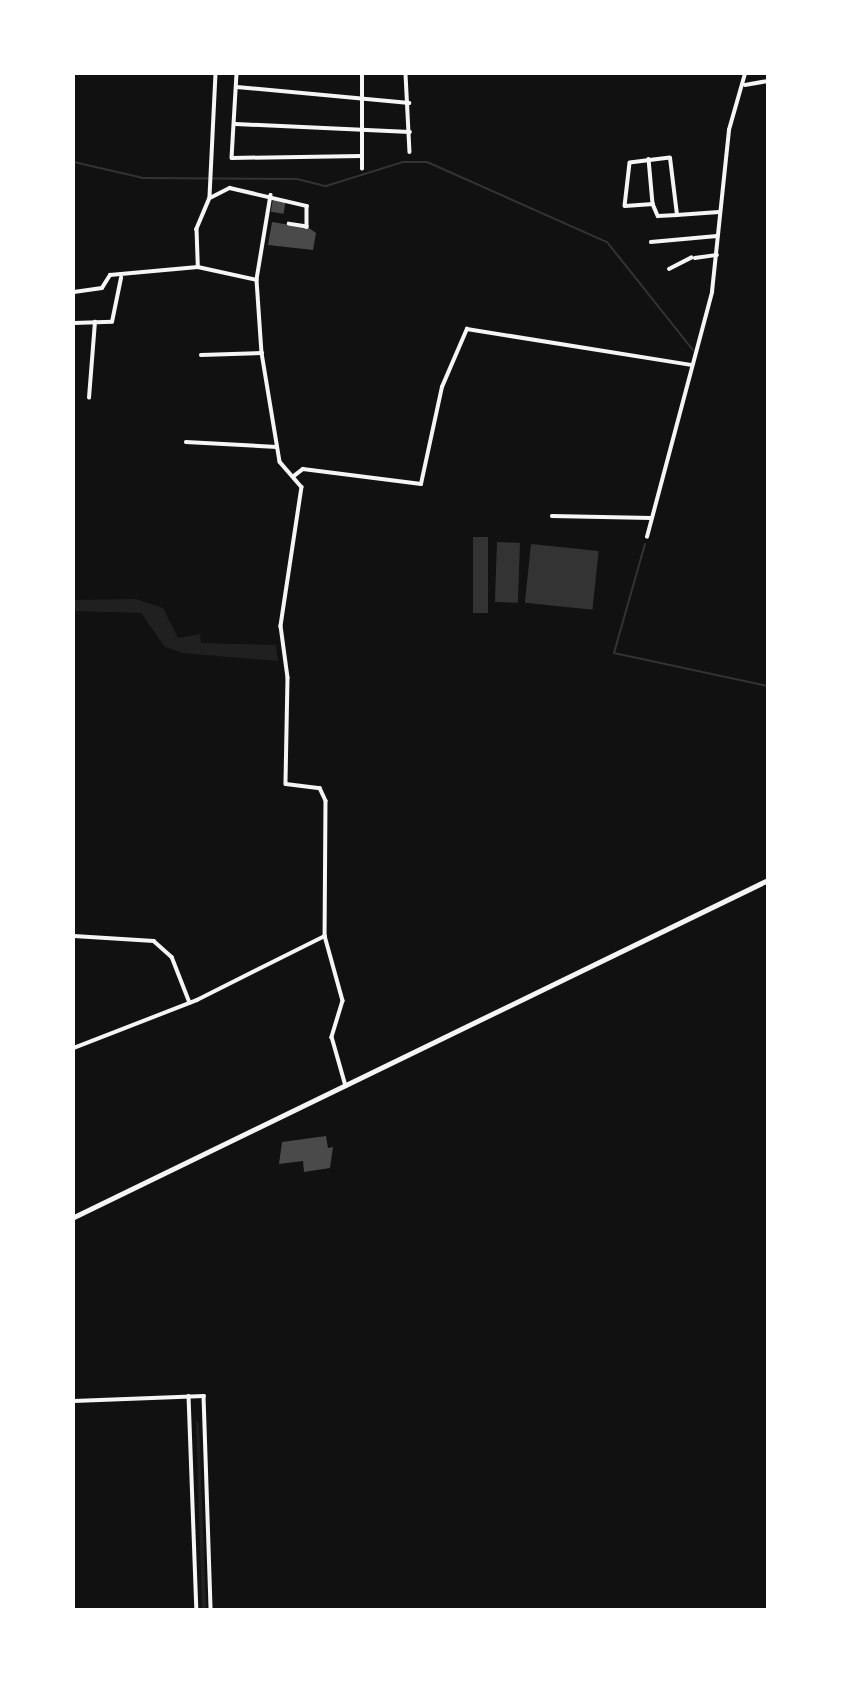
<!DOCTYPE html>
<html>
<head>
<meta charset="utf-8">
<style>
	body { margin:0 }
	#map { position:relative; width:841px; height:1683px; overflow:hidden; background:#111; font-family:"PT Sans Narrow",sans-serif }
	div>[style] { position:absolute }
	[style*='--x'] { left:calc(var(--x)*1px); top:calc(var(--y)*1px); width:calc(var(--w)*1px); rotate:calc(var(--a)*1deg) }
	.green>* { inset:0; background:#202020 }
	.water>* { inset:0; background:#333; transform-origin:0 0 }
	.stream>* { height:2px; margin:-1px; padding:0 1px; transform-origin:1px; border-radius:1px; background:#333 }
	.building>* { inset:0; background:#4a4a4a; transform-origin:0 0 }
	.minor>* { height:3.5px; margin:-1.75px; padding:0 1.75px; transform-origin:1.75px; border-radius:1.75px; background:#f5f5f5 }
	.tertiary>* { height:4.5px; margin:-2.25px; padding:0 2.25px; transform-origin:2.25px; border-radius:2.25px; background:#f5f5f5 }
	span { translate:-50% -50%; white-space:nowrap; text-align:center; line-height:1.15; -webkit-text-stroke:7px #fff; paint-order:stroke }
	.frame { position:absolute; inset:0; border:75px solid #fff; pointer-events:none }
</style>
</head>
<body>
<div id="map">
	<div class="green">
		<i style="clip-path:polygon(136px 599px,163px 608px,178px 638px,200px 634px,201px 643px,276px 645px,278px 661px,183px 653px,165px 647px,141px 613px,74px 611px,74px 600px)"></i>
		<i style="clip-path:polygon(196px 1420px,199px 1423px,206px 1609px,202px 1609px)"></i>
	</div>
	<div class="water">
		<i style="left:473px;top:537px;width:15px;height:76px"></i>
		<i style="left:497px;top:542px;width:23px;height:60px;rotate:2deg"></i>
		<i style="left:531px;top:544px;width:68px;height:59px;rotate:6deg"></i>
	</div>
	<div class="stream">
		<i style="--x:74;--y:162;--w:71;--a:13.1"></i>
		<i style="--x:143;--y:178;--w:154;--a:0.4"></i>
		<i style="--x:297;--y:179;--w:30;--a:14"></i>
		<i style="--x:326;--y:186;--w:81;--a:-17.3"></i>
		<i style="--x:403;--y:162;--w:24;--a:0"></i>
		<i style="--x:427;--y:162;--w:197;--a:24"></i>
		<i style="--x:607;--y:242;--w:138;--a:51.5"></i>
		<i style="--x:645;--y:544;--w:113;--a:105.9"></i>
		<i style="--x:614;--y:653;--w:157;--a:12.1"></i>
	</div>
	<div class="building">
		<i style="left:273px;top:198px;width:13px;height:14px;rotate:9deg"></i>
		<i style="clip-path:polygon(272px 222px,309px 228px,316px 233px,313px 250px,268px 245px)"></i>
		<i style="clip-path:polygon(326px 1136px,328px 1148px,333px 1147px,330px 1168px,304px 1172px,303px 1161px,279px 1164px,282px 1142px)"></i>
	</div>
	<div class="minor">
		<i style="--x:216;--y:74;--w:124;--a:92.8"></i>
		<i style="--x:210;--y:198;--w:34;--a:113"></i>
		<i style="--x:197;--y:229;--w:38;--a:88"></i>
		<i style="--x:198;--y:267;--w:60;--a:12.4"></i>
		<i style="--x:237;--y:74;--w:84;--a:93.4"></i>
		<i style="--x:232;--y:158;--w:129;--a:-0.9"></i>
		<i style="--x:406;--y:74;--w:78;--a:87.1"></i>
		<i style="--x:745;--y:85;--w:23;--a:-10"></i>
		<i style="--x:237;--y:87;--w:173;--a:5.3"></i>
		<i style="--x:236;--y:124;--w:174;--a:2.6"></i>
		<i style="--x:649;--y:159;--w:45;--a:84.9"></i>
		<i style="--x:362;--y:169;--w:95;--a:-90"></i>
		<i style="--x:271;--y:195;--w:86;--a:99.4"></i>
		<i style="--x:257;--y:280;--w:73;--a:86.1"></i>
		<i style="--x:262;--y:353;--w:110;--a:80.6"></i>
		<i style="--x:280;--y:462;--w:33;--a:49"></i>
		<i style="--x:302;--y:487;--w:141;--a:98.6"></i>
		<i style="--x:281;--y:626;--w:52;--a:82.3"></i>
		<i style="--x:288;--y:678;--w:106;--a:91.1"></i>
		<i style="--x:286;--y:784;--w:34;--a:7"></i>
		<i style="--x:320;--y:788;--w:14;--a:65"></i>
		<i style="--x:326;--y:801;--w:135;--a:90.4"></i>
		<i style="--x:325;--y:936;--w:67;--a:74.5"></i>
		<i style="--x:343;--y:1001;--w:38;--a:107"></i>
		<i style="--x:332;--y:1037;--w:51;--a:74.1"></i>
		<i style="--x:210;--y:198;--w:22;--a:-27"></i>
		<i style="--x:230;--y:188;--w:79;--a:13.2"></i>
		<i style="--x:307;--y:206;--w:21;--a:90"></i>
		<i style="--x:307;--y:227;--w:18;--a:-171"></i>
		<i style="--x:677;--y:215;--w:57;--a:-97"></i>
		<i style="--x:670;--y:158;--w:40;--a:172.9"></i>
		<i style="--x:630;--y:163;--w:43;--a:96.6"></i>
		<i style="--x:625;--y:206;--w:28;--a:-4"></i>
		<i style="--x:653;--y:204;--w:13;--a:67"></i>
		<i style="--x:658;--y:216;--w:19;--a:-3"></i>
		<i style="--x:677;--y:215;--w:42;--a:-4.1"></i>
		<i style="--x:651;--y:242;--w:66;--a:-5.2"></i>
		<i style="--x:695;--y:258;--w:22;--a:-8"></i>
		<i style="--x:669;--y:269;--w:25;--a:-27"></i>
		<i style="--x:74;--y:292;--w:28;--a:-8"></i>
		<i style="--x:102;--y:288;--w:15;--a:-58"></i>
		<i style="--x:110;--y:275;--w:88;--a:-5.2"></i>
		<i style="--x:74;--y:323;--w:38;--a:-2"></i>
		<i style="--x:112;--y:322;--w:45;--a:-78.4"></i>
		<i style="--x:201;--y:355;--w:61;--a:-1.9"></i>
		<i style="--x:89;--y:398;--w:76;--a:-85.5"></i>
		<i style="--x:186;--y:442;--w:91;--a:3.1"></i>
		<i style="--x:294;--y:476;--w:11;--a:-38"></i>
		<i style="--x:303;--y:469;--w:119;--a:7.2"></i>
		<i style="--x:421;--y:484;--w:99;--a:-77.8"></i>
		<i style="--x:442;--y:387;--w:63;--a:-66.7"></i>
		<i style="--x:467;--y:329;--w:228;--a:9.1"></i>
		<i style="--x:552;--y:516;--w:99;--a:1.2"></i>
		<i style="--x:647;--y:537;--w:253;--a:-75.1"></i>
		<i style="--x:712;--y:292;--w:163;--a:-84"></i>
		<i style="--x:729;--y:130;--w:58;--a:-74.1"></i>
		<i style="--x:74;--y:936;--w:80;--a:3.6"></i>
		<i style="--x:154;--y:941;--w:24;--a:42"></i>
		<i style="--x:172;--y:957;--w:49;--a:68.6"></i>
		<i style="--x:74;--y:1048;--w:132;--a:-21.3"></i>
		<i style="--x:197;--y:1000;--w:143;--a:-26.6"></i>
		<i style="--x:189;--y:1396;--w:214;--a:87.9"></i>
		<i style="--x:74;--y:1401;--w:130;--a:-2.2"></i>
		<i style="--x:204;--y:1396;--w:214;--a:88.1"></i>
	</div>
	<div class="tertiary">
		<i style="--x:74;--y:1217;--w:771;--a:-25.9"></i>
	</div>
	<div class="frame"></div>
</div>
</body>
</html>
